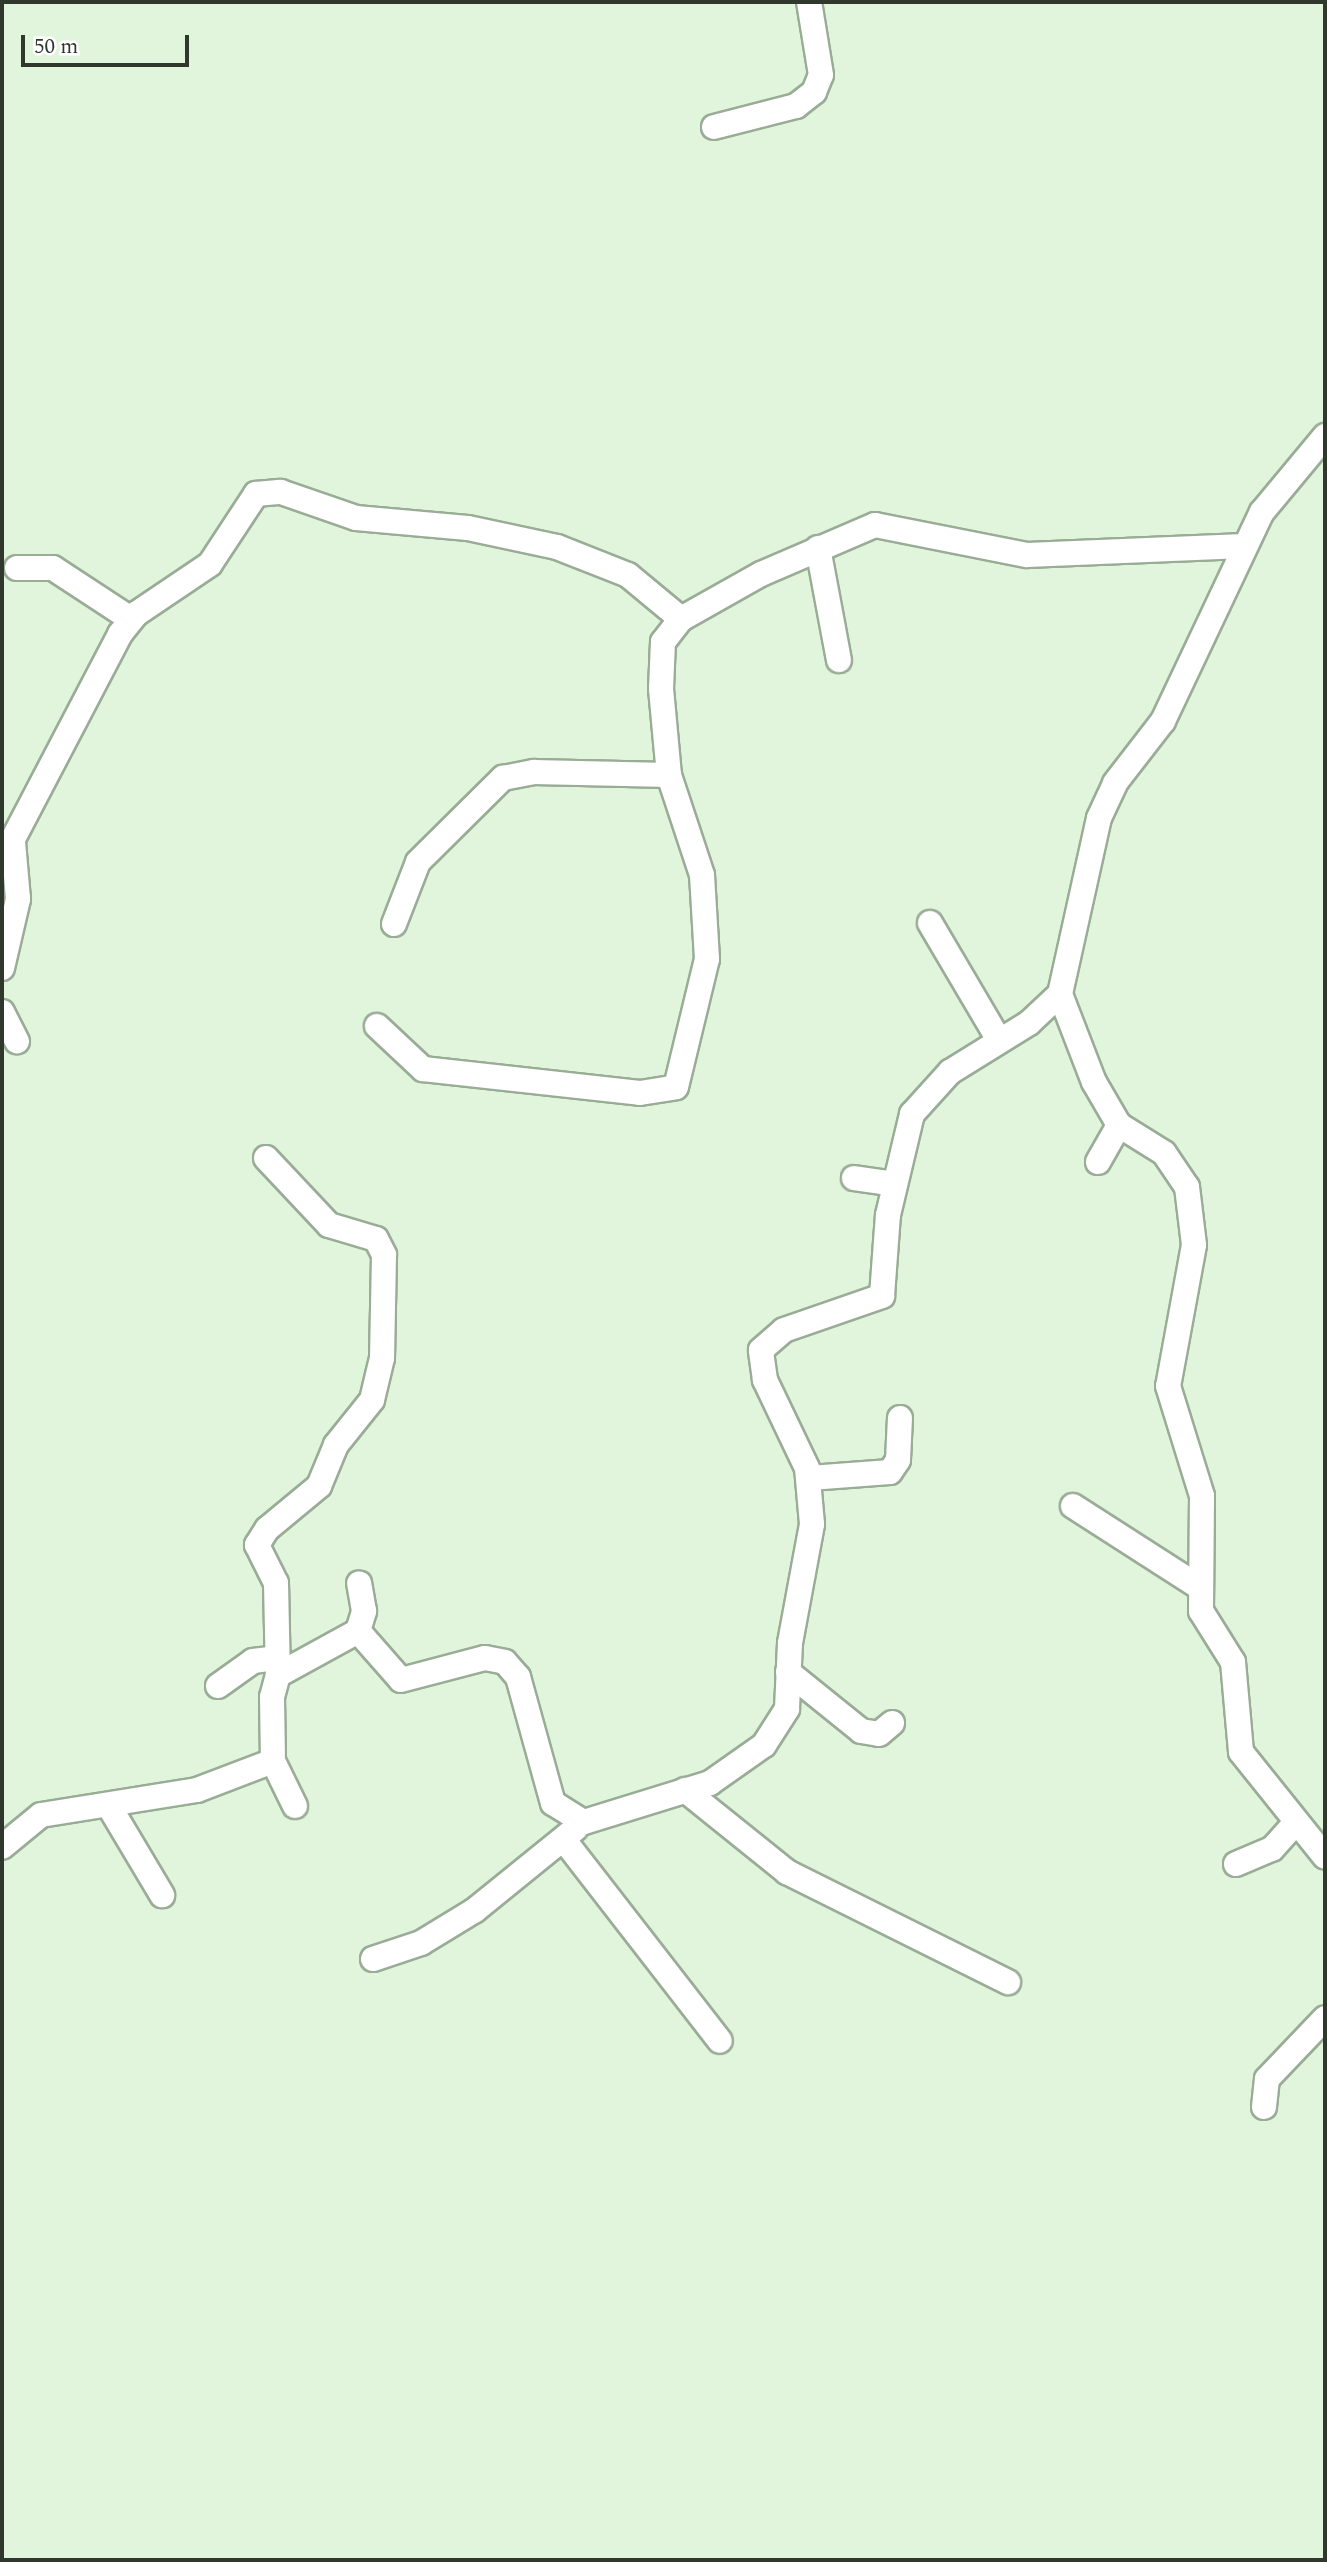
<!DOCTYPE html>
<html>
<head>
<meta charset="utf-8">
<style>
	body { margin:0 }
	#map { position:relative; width:1327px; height:2562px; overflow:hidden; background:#e1f5dd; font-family:Spectral,serif }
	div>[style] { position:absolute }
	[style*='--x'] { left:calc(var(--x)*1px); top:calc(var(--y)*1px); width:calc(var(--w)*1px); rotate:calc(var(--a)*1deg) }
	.roads { filter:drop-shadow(2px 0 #99ac96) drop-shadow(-2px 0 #99ac96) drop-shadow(0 2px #99ac96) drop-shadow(0 -2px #99ac96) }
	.minor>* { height:24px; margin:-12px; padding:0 12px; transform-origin:12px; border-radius:12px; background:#fff }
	span { translate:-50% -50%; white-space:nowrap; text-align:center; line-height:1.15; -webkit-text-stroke:6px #fff; paint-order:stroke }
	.frame { position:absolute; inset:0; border:4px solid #30382e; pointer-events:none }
	.scale { position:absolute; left:21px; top:35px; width:168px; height:32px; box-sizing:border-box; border:4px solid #30382e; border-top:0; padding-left:9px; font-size:21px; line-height:24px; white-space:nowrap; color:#30382e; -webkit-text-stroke:5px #fff; paint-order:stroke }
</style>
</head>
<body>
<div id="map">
	<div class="roads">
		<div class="minor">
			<i style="--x:714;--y:127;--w:85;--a:-14.4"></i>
			<i style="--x:796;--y:106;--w:23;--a:-38"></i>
			<i style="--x:814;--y:92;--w:18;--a:-68"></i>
			<i style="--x:821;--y:75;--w:74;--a:-99.3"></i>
			<i style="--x:818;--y:548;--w:114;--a:79.4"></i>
			<i style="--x:17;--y:568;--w:36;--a:0"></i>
			<i style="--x:53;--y:568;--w:93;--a:33.2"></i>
			<i style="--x:2;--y:860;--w:255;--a:-62.4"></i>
			<i style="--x:120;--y:634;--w:26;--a:-51"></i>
			<i style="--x:136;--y:614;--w:89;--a:-34"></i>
			<i style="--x:210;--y:564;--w:84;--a:-56.7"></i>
			<i style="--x:256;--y:494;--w:25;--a:-5"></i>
			<i style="--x:281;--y:492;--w:79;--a:19.1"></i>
			<i style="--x:356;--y:518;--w:112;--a:5.1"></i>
			<i style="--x:468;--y:528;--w:91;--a:12.1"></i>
			<i style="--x:557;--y:547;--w:76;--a:21.5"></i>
			<i style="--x:628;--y:575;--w:69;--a:39.7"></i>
			<i style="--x:681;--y:619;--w:92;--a:-29.4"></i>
			<i style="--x:761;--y:574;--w:124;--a:-23.3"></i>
			<i style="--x:875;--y:525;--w:155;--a:11.2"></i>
			<i style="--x:1027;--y:555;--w:217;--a:-2.4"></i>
			<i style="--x:930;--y:923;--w:136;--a:59.5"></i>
			<i style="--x:394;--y:924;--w:66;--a:-68.8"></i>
			<i style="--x:418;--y:862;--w:120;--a:-44.7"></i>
			<i style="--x:503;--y:778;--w:32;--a:-11"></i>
			<i style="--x:534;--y:772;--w:135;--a:1.3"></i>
			<i style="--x:2;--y:968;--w:71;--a:-76.9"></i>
			<i style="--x:18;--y:899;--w:57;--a:-95"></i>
			<i style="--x:1060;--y:994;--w:94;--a:68.9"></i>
			<i style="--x:1094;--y:1082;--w:50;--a:59.8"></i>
			<i style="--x:1119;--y:1125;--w:53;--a:31.9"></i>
			<i style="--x:1164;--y:1153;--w:41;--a:55.9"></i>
			<i style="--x:1187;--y:1187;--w:58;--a:83.1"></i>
			<i style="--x:1194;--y:1245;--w:143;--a:100.4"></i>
			<i style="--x:1168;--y:1386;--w:115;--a:72.8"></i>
			<i style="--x:1202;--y:1496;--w:115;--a:90.5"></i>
			<i style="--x:1201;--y:1611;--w:60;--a:57.9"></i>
			<i style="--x:1233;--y:1662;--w:90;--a:84.9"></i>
			<i style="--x:1241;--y:1752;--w:134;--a:51.3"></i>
			<i style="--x:2;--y:1012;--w:33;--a:63"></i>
			<i style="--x:377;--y:1026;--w:63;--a:43.1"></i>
			<i style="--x:423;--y:1069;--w:218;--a:6.3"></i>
			<i style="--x:640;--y:1093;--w:36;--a:-9"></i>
			<i style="--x:676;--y:1087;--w:132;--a:-76.4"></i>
			<i style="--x:707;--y:959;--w:84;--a:-93.4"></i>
			<i style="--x:702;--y:875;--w:105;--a:-108.3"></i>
			<i style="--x:669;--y:775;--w:86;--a:-95.3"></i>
			<i style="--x:661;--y:689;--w:47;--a:-87.6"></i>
			<i style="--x:663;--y:642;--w:29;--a:-52"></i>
			<i style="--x:266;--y:1158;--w:92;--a:46.8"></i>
			<i style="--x:329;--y:1225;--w:49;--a:16.6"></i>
			<i style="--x:376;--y:1239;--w:18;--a:63"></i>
			<i style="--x:384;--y:1255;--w:103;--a:91.1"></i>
			<i style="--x:382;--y:1358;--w:43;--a:103.4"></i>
			<i style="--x:372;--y:1400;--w:58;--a:128.7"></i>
			<i style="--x:336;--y:1445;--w:44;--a:112.5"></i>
			<i style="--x:319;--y:1486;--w:67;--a:140.4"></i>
			<i style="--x:267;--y:1529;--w:19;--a:122"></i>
			<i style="--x:257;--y:1545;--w:42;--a:63.4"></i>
			<i style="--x:276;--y:1583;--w:92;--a:88.8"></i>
			<i style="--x:1098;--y:1162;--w:43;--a:-60.4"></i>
			<i style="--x:854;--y:1178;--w:41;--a:8.3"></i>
			<i style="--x:810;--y:1478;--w:80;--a:-4.3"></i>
			<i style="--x:890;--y:1472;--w:14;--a:-56"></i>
			<i style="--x:898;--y:1460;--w:42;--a:-87.3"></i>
			<i style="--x:1073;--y:1506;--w:150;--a:32.7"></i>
			<i style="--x:358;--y:1631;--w:21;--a:-73"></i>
			<i style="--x:364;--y:1611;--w:28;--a:-100"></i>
			<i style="--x:788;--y:1672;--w:94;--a:38.9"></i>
			<i style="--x:861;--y:1731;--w:18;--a:9"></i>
			<i style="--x:879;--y:1734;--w:17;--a:-40"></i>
			<i style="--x:218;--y:1686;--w:43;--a:-35.5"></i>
			<i style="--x:253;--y:1661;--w:23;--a:-7"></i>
			<i style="--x:273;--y:1761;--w:50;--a:63.9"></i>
			<i style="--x:685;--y:1790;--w:131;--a:38.8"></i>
			<i style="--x:787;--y:1872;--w:247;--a:26.5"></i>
			<i style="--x:109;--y:1806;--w:104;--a:59.2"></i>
			<i style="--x:564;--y:1840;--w:254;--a:52.2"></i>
			<i style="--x:2;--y:1847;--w:50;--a:-39.4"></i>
			<i style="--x:41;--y:1815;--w:158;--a:-9.1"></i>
			<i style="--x:197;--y:1790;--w:81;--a:-20.9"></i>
			<i style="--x:273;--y:1761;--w:64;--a:-90.9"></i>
			<i style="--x:272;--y:1697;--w:23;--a:-75"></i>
			<i style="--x:278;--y:1675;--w:91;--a:-28.8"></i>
			<i style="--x:358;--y:1631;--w:65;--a:48.7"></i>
			<i style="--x:401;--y:1680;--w:87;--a:-14.7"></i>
			<i style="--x:485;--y:1658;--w:20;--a:11"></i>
			<i style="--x:505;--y:1662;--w:20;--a:49"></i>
			<i style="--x:518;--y:1677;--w:131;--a:74.5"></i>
			<i style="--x:553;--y:1803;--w:36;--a:32"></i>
			<i style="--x:584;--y:1822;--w:132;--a:-17.2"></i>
			<i style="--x:710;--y:1783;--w:66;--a:-35.1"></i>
			<i style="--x:764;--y:1745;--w:43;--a:-57.4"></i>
			<i style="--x:787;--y:1709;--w:66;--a:-87.4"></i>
			<i style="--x:790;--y:1643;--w:121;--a:-79.5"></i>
			<i style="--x:812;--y:1524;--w:56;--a:-95.1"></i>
			<i style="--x:807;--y:1468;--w:98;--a:-115.5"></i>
			<i style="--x:765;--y:1380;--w:30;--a:-98"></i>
			<i style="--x:761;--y:1350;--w:30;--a:-41"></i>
			<i style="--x:784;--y:1330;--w:104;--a:-19.1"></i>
			<i style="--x:882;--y:1296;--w:81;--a:-85.8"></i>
			<i style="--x:888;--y:1215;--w:104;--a:-76.6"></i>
			<i style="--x:912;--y:1114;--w:57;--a:-47.9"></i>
			<i style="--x:950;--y:1072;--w:93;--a:-31.8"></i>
			<i style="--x:1029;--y:1023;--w:42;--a:-43.1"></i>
			<i style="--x:1060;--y:994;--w:180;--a:-77.5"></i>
			<i style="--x:1099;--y:818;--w:38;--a:-65"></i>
			<i style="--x:1115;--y:783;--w:78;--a:-52.3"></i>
			<i style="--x:1163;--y:721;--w:231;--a:-64.7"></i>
			<i style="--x:1262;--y:512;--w:99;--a:-50.3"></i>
			<i style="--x:1236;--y:1864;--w:39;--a:-23"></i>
			<i style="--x:1272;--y:1849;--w:36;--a:-48"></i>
			<i style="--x:373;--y:1959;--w:51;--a:-18.4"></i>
			<i style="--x:421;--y:1943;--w:63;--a:-31.4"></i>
			<i style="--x:475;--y:1910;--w:129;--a:-39"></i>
			<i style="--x:1264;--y:2107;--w:28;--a:-84"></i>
			<i style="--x:1267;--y:2079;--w:84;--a:-46.4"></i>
		</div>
	</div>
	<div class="frame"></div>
	<div class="scale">50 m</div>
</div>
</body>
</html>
